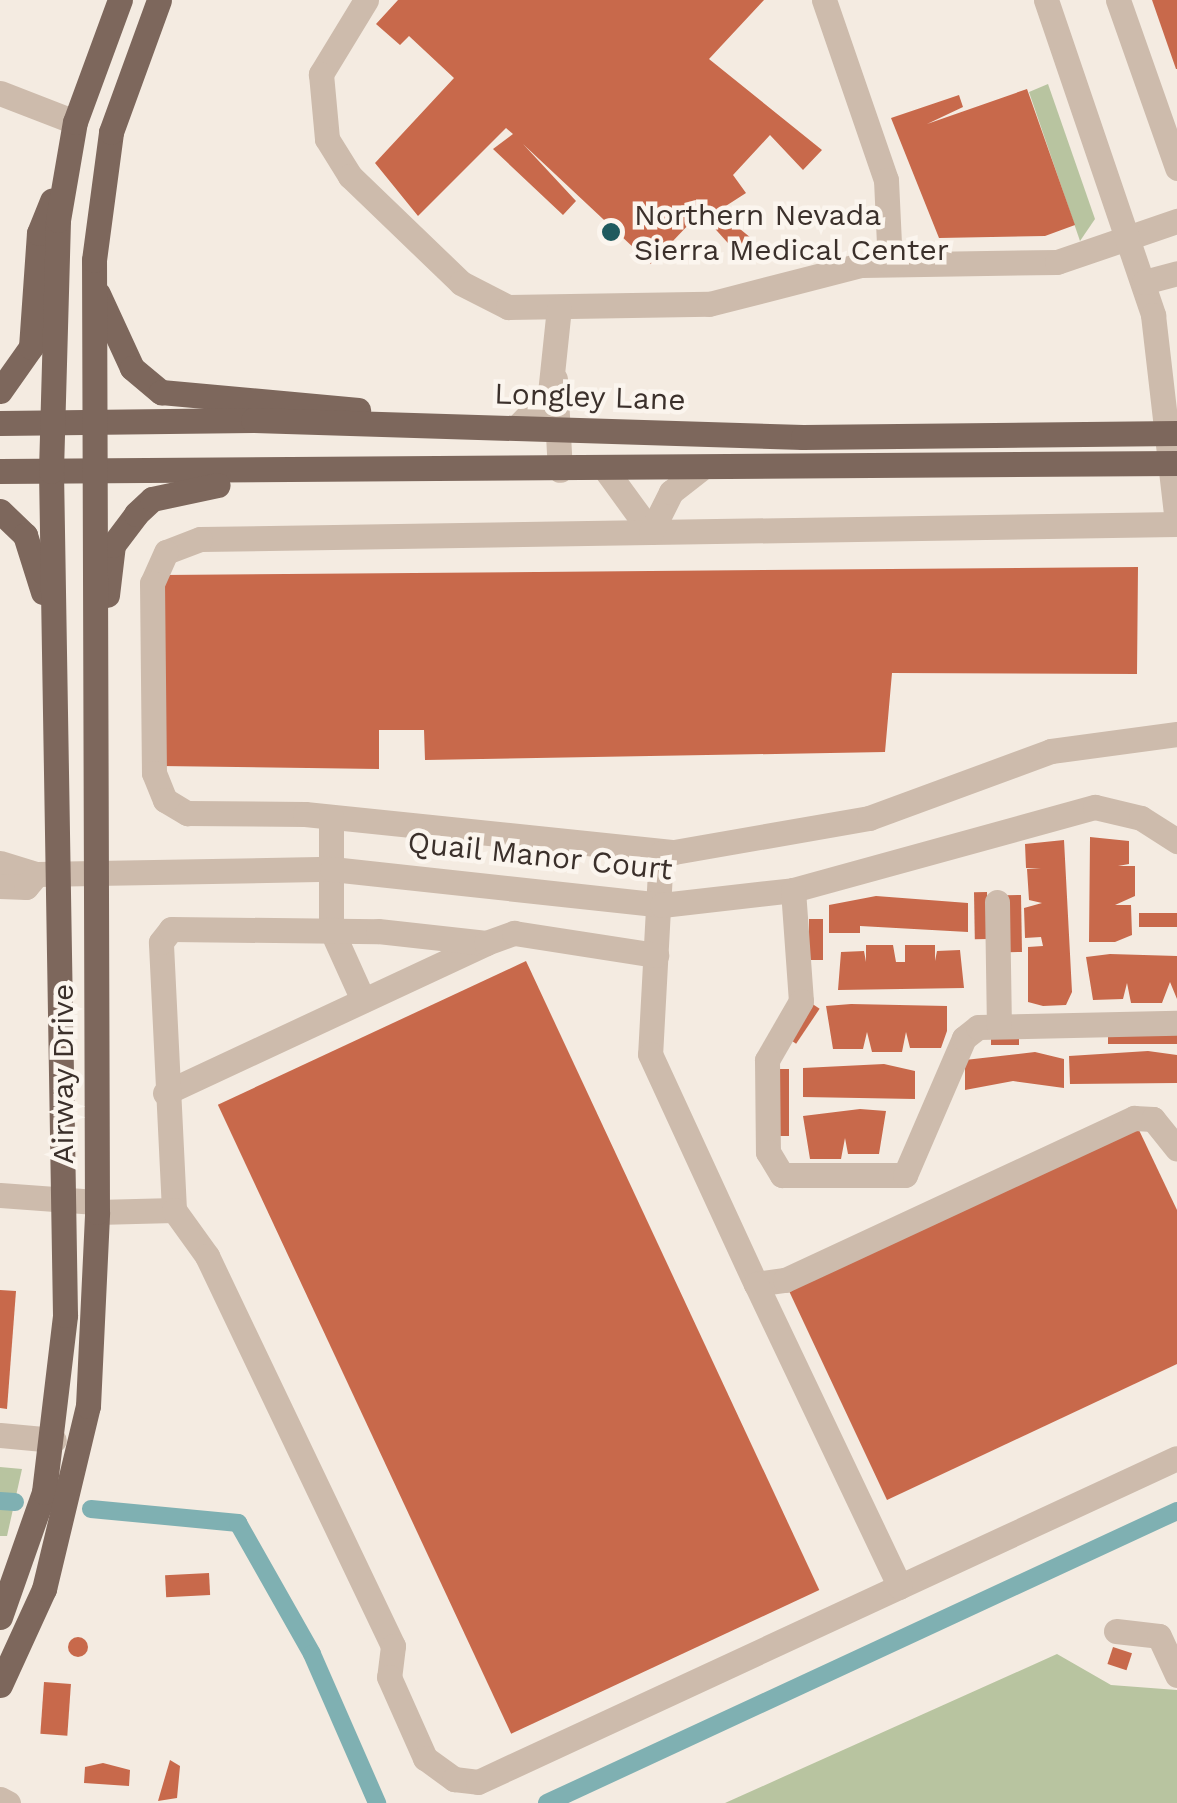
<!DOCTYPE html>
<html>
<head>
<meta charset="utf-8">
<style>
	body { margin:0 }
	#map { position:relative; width:1177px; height:1803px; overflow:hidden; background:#f4ebe1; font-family:"Work Sans",sans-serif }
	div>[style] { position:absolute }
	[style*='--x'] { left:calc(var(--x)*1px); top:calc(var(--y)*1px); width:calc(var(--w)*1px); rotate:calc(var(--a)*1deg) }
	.green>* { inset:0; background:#b8c4a0 }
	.canal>* { height:18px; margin:-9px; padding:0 9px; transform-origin:9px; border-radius:9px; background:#7fb0b2 }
	.building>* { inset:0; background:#c8694b; transform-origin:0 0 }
	.round { border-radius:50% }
	.minor>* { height:25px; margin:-12.5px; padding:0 12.5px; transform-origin:12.5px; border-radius:12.5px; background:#cdbbac }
	.major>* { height:25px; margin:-12.5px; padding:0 12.5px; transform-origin:12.5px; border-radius:12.5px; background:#7d675c }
	.dots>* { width:28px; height:28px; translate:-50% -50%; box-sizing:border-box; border:5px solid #fbf5ee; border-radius:50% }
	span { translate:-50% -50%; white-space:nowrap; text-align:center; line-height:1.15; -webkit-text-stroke:9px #fbf5ee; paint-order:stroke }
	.poi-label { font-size:30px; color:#3b302b }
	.left { translate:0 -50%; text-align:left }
	.street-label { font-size:30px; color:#3b302b }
</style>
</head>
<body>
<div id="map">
	<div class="green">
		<i style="clip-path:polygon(1048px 84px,1095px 219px,1080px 241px,1029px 92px)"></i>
		<i style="clip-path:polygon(0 1467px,22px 1469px,7px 1536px,0 1536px)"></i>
		<i style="clip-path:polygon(1057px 1654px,1111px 1685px,1177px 1690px,1177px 1803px,725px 1803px)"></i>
	</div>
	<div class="canal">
		<i style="--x:0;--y:1501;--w:15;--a:4"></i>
		<i style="--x:91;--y:1509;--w:148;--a:5.4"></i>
		<i style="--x:238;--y:1523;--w:150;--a:60.5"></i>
		<i style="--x:312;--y:1654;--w:163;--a:66.4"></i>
		<i style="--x:547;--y:1803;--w:694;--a:-24.87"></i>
	</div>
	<div class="building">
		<i style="clip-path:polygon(398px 0,764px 0,709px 59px,822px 150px,803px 170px,770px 135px,733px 175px,746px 193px,718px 211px,751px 238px,737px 253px,708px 221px,700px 229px,692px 221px,651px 264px,523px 144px,576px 201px,563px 215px,493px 149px,513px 134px,506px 128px,418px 216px,375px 163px,454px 78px,409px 36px,400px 45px,376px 24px)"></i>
		<i style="clip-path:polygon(1152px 0,1177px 0,1177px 69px,1176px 69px)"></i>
		<i style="clip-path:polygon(1027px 89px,1075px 225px,1045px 236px,939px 238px,891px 118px,959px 95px,963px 107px,927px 124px)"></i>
		<i style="clip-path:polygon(1138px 567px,1137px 674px,892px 673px,885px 752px,425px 760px,424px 730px,379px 730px,379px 769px,161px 766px,164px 575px)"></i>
		<i style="clip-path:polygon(1090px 837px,1129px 841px,1129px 864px,1118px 866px,1135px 866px,1135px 896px,1115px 905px,1131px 905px,1132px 935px,1115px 942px,1089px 942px)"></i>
		<i style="clip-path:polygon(1064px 840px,1072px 992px,1066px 1005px,1043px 1006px,1028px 1002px,1028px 947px,1043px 946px,1041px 937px,1025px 938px,1024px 908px,1042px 903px,1029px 900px,1027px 869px,1041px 869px,1026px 868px,1025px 844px)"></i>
		<i style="left:987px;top:892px;width:47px;height:13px;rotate:89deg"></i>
		<i style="left:1021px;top:895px;width:57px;height:14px;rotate:89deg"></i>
		<i style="clip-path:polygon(876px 896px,968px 903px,968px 932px,860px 926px,860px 933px,829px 933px,829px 905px)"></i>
		<i style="left:1139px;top:913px;width:38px;height:14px"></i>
		<i style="left:809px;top:919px;width:14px;height:41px"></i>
		<i style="clip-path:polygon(866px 945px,893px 945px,896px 962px,905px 962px,905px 945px,935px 945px,935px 961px,937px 951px,960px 950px,964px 988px,838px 990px,841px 952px,864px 951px,866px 962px)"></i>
		<i style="clip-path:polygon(1110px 954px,1177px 956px,1177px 999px,1170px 982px,1162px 1003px,1131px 1003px,1127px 983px,1123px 999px,1093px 1000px,1086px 957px)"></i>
		<i style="left:526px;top:961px;width:694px;height:340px;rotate:65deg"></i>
		<i style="left:808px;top:1001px;width:14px;height:42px;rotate:34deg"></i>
		<i style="clip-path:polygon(851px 1004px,947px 1006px,947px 1031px,941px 1048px,910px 1048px,906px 1032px,902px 1052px,872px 1052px,867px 1032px,863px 1049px,833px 1049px,826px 1006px)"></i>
		<i style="left:1108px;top:1030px;width:69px;height:14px"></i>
		<i style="left:991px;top:1031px;width:28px;height:14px"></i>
		<i style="clip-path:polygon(1148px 1051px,1177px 1055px,1177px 1083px,1070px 1084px,1069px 1056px)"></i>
		<i style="clip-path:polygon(1035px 1052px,1064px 1059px,1064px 1088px,1013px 1081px,965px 1090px,965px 1060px)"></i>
		<i style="clip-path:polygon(884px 1064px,915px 1071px,915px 1099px,803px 1097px,803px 1068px)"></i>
		<i style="left:775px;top:1069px;width:14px;height:67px"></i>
		<i style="clip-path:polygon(860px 1109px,886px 1111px,879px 1154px,848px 1154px,845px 1138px,841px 1159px,810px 1159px,803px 1116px)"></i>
		<i style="clip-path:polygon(1138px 1128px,1177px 1210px,1177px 1364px,887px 1500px,789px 1291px)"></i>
		<i style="clip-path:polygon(0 1290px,16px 1291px,7px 1409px,0 1408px)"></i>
		<i style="left:209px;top:1573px;width:22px;height:44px;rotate:87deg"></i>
		<i class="round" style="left:68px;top:1637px;width:20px;height:20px"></i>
		<i style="left:1113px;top:1647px;width:20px;height:18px;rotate:18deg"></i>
		<i style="left:44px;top:1682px;width:27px;height:52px;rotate:4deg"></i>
		<i style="clip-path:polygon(170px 1760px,180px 1766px,177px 1798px,158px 1801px)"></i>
		<i style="clip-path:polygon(103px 1763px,130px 1770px,129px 1786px,84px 1783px,85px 1767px)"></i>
	</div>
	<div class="minor">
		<i style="--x:366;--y:0;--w:87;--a:121.3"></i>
		<i style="--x:321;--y:74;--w:65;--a:84.7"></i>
		<i style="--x:327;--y:139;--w:44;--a:58.1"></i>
		<i style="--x:350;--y:176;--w:154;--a:43.9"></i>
		<i style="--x:461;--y:283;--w:53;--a:27.1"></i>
		<i style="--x:508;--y:307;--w:201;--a:-0.9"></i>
		<i style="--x:709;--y:304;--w:157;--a:-14.4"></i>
		<i style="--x:861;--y:265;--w:196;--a:-0.9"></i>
		<i style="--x:1057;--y:262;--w:127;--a:-18.9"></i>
		<i style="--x:824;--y:0;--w:190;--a:71"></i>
		<i style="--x:886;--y:180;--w:84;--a:87.3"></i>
		<i style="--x:1046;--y:0;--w:333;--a:71.2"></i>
		<i style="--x:1153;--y:315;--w:210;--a:83.4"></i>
		<i style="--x:1118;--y:0;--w:178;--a:70.6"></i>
		<i style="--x:0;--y:93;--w:80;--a:21.1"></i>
		<i style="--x:1144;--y:282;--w:34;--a:-15"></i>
		<i style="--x:555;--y:379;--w:91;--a:86.9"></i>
		<i style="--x:518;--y:426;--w:46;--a:-45.9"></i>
		<i style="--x:550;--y:393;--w:85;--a:-84"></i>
		<i style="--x:605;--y:469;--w:78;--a:53.9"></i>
		<i style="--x:1177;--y:524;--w:977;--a:179.12"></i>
		<i style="--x:200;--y:539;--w:36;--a:159"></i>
		<i style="--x:166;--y:552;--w:34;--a:114"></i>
		<i style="--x:152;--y:583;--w:190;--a:89.4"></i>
		<i style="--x:154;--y:773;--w:29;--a:68"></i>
		<i style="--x:165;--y:800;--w:26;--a:31"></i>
		<i style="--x:187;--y:813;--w:118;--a:0.5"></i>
		<i style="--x:305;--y:814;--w:371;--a:5.9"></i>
		<i style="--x:674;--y:852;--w:198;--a:-9.9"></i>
		<i style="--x:869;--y:818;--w:194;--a:-20.2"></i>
		<i style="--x:1051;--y:751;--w:127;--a:-7.7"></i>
		<i style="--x:651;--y:532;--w:45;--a:-63.4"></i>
		<i style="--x:671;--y:492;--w:39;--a:-38"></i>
		<i style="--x:331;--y:817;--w:112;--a:90"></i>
		<i style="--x:331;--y:929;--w:78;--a:65.7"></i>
		<i style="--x:661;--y:853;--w:201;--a:93.1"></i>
		<i style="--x:650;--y:1054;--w:253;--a:65.3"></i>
		<i style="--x:756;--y:1284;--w:29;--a:-8"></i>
		<i style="--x:785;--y:1280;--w:385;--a:-24.9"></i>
		<i style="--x:1134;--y:1118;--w:19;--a:3"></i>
		<i style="--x:1153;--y:1119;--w:38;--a:51"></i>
		<i style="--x:0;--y:863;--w:39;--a:17"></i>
		<i style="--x:37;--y:874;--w:295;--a:-1"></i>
		<i style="--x:332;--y:869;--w:332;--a:6.2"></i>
		<i style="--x:662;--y:905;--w:132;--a:-6.5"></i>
		<i style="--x:793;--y:890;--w:313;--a:-15.4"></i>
		<i style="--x:1095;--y:807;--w:47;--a:13.4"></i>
		<i style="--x:1141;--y:818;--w:43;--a:32.6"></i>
		<i style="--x:0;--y:886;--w:26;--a:2"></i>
		<i style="--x:26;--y:887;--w:17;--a:-50"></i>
		<i style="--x:793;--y:890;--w:111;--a:85.9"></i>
		<i style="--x:801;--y:1001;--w:68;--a:120"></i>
		<i style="--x:767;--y:1060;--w:92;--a:89.4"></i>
		<i style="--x:768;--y:1152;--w:27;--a:59"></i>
		<i style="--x:782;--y:1175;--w:123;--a:0"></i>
		<i style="--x:905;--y:1175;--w:149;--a:-66.7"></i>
		<i style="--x:964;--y:1038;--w:18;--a:-38"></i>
		<i style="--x:978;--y:1027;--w:199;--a:-1.2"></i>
		<i style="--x:997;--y:902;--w:124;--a:89.1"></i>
		<i style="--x:165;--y:1093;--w:354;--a:-25"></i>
		<i style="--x:0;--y:1195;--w:96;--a:4.2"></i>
		<i style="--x:174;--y:1210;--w:268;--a:-92.8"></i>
		<i style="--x:161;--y:942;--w:16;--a:-52"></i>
		<i style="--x:171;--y:929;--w:207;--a:0.6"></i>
		<i style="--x:378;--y:931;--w:109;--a:6.3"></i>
		<i style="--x:486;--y:943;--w:30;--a:-20"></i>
		<i style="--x:514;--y:933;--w:144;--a:8.8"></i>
		<i style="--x:97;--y:1212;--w:77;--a:-1.5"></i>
		<i style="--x:174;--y:1210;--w:57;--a:54.3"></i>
		<i style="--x:207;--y:1256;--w:432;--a:64.5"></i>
		<i style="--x:393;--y:1646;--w:31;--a:97"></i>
		<i style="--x:389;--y:1677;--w:89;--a:66"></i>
		<i style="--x:425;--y:1758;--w:36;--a:36"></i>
		<i style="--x:454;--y:1779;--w:24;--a:7"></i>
		<i style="--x:478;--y:1782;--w:770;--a:-24.87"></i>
		<i style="--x:756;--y:1284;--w:335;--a:64.6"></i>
		<i style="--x:0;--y:1435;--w:54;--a:5.3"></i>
		<i style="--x:1116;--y:1631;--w:43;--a:6.6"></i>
		<i style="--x:1159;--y:1636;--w:43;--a:65.2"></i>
		<i style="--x:0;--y:1799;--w:9;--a:27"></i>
	</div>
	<div class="major">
		<i style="--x:98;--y:294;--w:81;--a:65.3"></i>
		<i style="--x:132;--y:368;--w:38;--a:40"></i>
		<i style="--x:161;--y:392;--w:198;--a:5.2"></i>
		<i style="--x:0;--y:391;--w:54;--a:-54.8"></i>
		<i style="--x:31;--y:347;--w:114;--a:-86"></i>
		<i style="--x:39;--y:233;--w:35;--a:-68"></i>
		<i style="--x:0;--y:423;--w:253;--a:-0.7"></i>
		<i style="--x:253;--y:420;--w:550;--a:1.77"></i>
		<i style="--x:803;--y:437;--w:374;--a:-0.6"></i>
		<i style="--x:0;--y:471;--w:1177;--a:-0.39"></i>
		<i style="--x:0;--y:511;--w:35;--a:44"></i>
		<i style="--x:25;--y:535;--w:60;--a:72.5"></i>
		<i style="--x:107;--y:595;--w:50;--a:-83.2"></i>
		<i style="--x:113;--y:545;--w:39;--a:-53"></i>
		<i style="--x:136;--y:514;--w:22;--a:-43"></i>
		<i style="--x:152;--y:499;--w:67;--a:-12"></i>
		<i style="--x:0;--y:1617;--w:133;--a:-70.6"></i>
		<i style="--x:44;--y:1492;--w:178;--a:-83.2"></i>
		<i style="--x:65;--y:1315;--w:844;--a:-90.95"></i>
		<i style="--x:51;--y:471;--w:251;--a:-88.4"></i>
		<i style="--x:58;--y:220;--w:99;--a:-80.2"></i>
		<i style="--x:75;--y:122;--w:130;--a:-69.8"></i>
		<i style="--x:0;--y:1685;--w:106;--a:-65.4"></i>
		<i style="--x:44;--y:1589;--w:188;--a:-76.5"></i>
		<i style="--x:88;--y:1406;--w:194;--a:-87.3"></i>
		<i style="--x:97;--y:1212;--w:952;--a:-90.18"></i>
		<i style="--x:94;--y:260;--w:129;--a:-82.4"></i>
		<i style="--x:111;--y:132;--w:140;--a:-70"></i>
	</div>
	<div class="dots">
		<i style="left:611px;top:232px;background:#1f5a5e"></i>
	</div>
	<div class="poi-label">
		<span class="left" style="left:634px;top:232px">Northern Nevada<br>Sierra Medical Center</span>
	</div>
	<div class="street-label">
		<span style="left:590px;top:397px;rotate:2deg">Longley Lane</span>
		<span style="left:540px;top:856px;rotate:6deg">Quail Manor Court</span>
		<span style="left:63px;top:1074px;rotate:-90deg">Airway Drive</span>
	</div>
</div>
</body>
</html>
